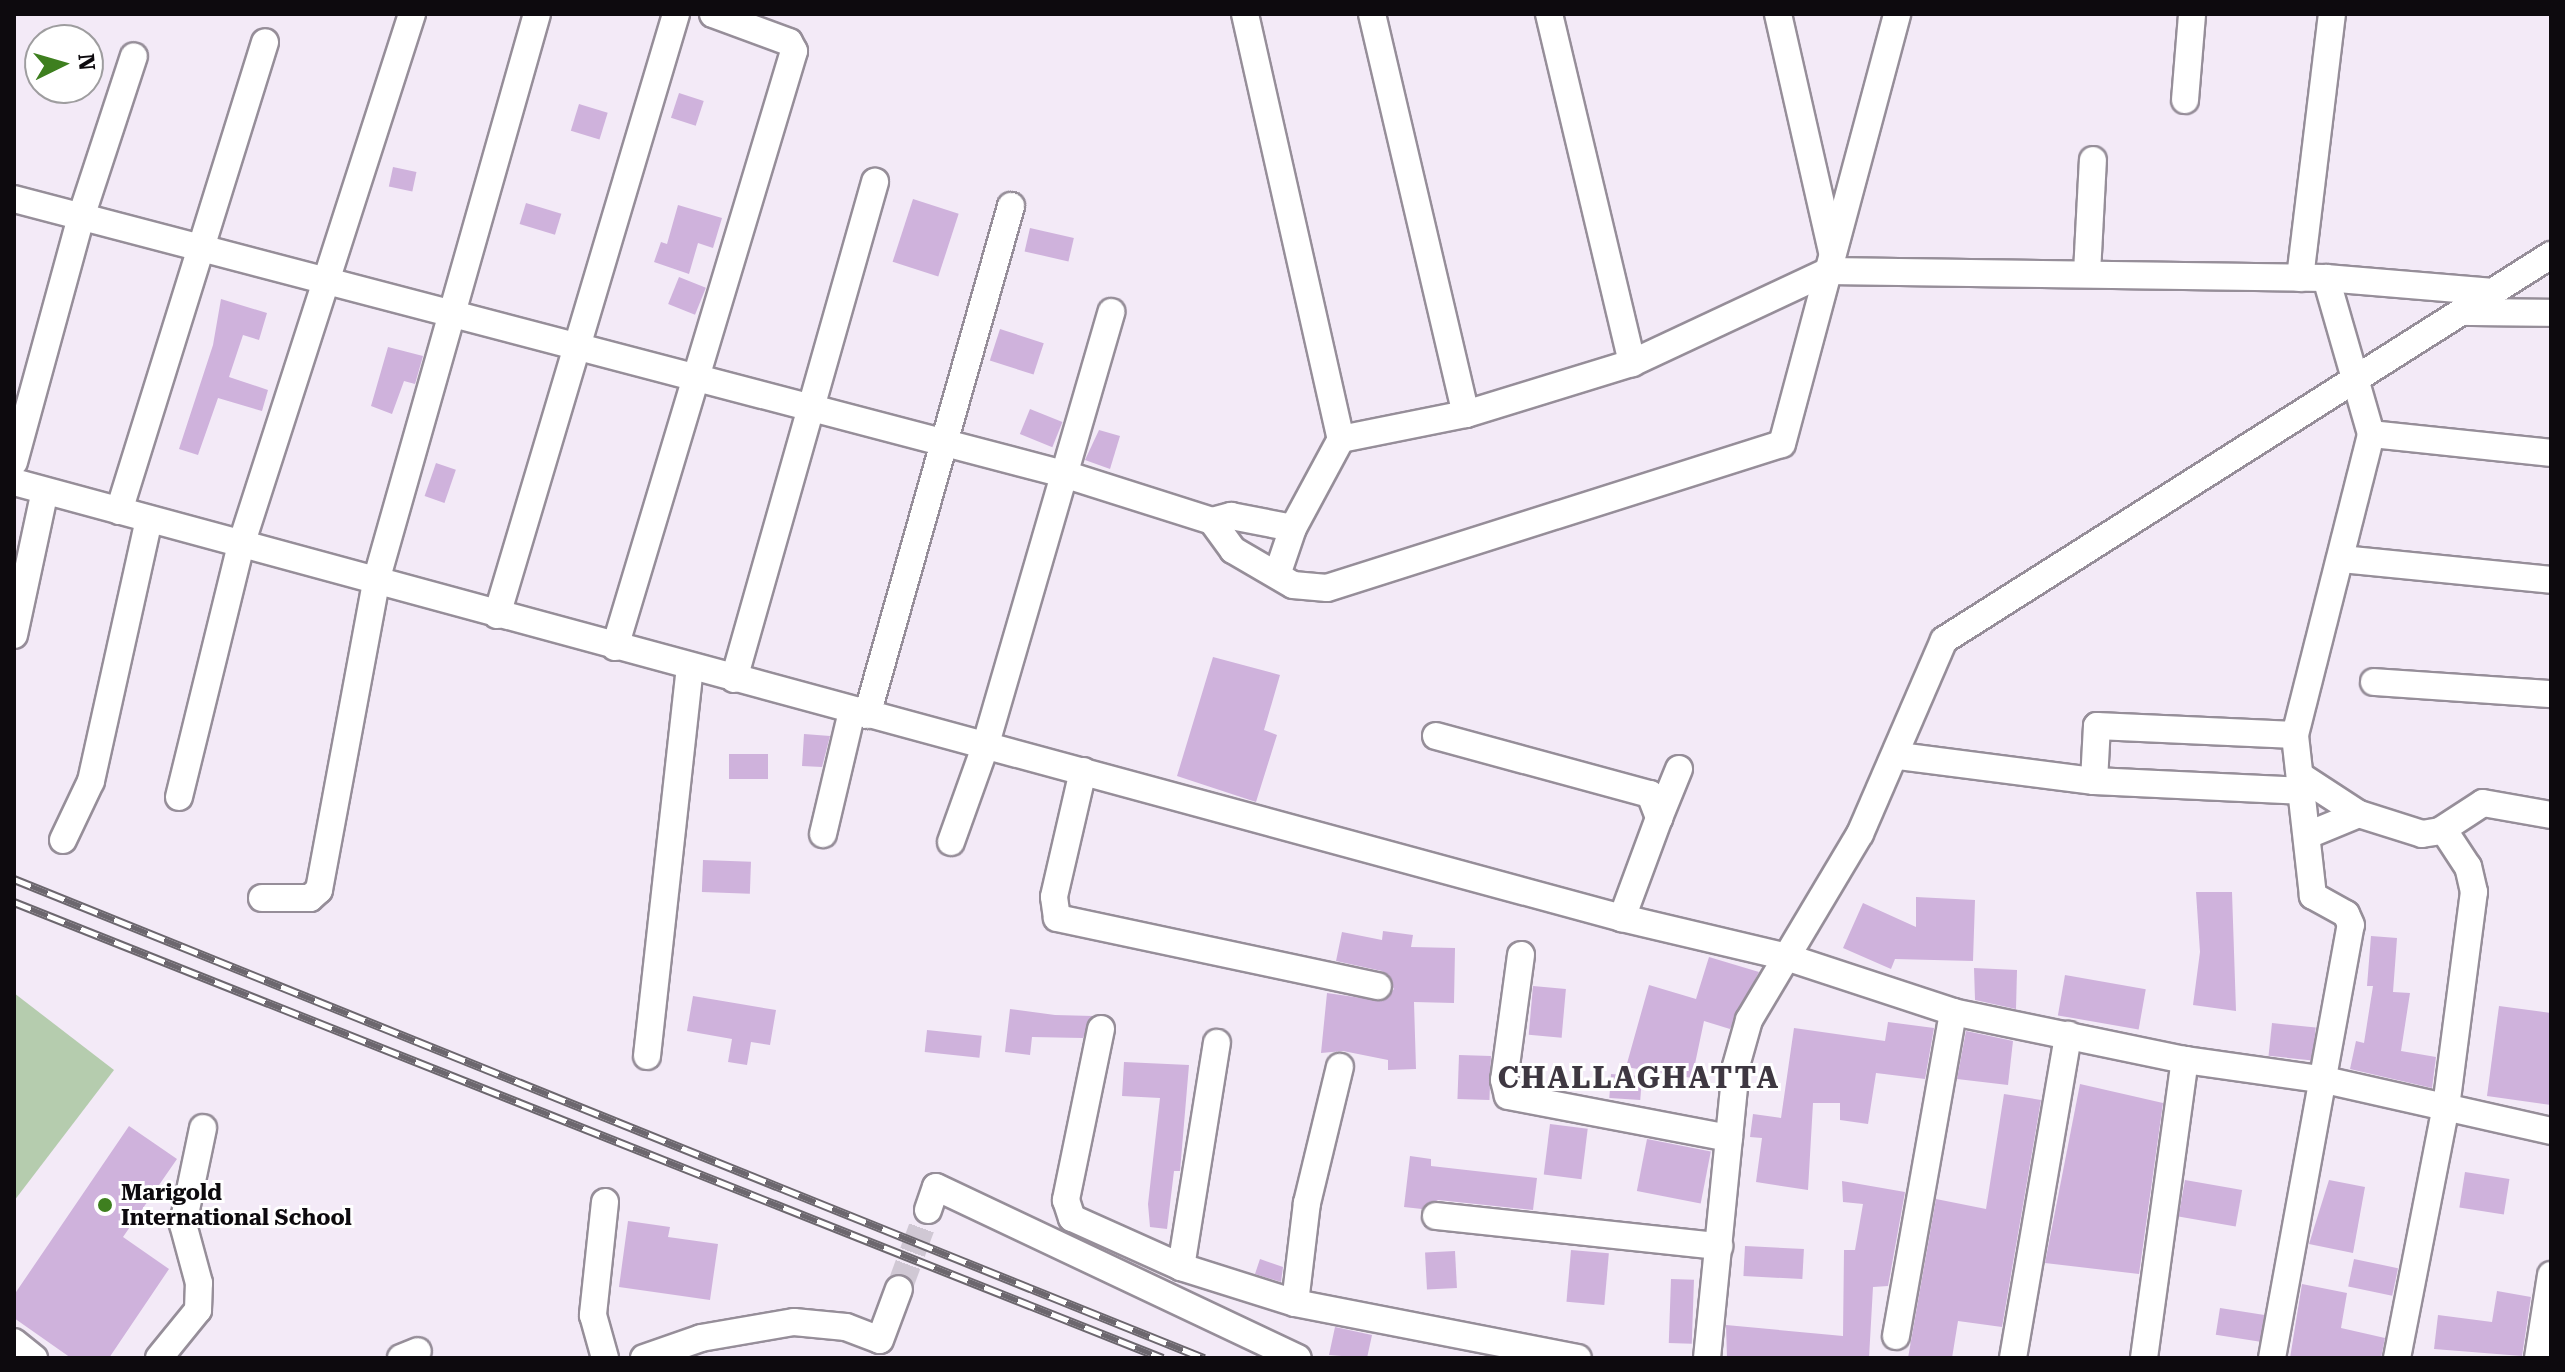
<!DOCTYPE html>
<html>
<head>
<meta charset="utf-8">
<style>
	body { margin:0 }
	#map { position:relative; width:2565px; height:1372px; overflow:hidden; background:#f3eaf7; font-family:"Roboto Serif",serif }
	div>[style] { position:absolute }
	[style*='--x'] { left:calc(var(--x)*1px); top:calc(var(--y)*1px); width:calc(var(--w)*1px); rotate:calc(var(--a)*1deg) }
	.green>* { inset:0; background:#b5ccae }
	.building>* { inset:0; background:#cfb2dc; transform-origin:0 0 }
	.minor-tunnel>* { height:26px; margin-top:-13px; transform-origin:0; background:repeating-linear-gradient(90deg,#d0c8d4 0 26px,transparent 0 39px) }
	.roads { filter:drop-shadow(2px 0 #968e99) drop-shadow(-2px 0 #968e99) drop-shadow(0 2px #968e99) drop-shadow(0 -2px #968e99) }
	.minor>* { height:26px; margin:-13px; padding:0 13px; transform-origin:13px; border-radius:13px; background:#fff }
	.rail>* { height:9px; margin-top:-4.5px; transform-origin:0; background:repeating-linear-gradient(90deg,#fff 0 18px,#6c676e 0 36px); box-sizing:border-box; border-block:2px solid #6c676e }
	.dots>* { width:22px; height:22px; translate:-50% -50%; box-sizing:border-box; border:4px solid #fff; border-radius:50% }
	span { translate:-50% -50%; white-space:nowrap; text-align:center; line-height:1.15; -webkit-text-stroke:6px #fff; paint-order:stroke }
	.poi-label { font-size:22px; color:#0d0a0e; font-weight:700 }
	.left { translate:0 -50%; text-align:left }
	.district-label { font-size:30px; color:#3e3741; font-weight:700; letter-spacing:2px }
	.frame { position:absolute; inset:0; border:16px solid #0d0a0e; pointer-events:none }
	.north { position:absolute; left:24px; top:24px; width:80px; height:80px; box-sizing:border-box; background:#fff; border:2px solid #9e9d9f; border-radius:50%; rotate:85deg; font-size:22px; font-weight:700; line-height:32px; text-align:center; color:#0d0a0e }
	.north::after { content:''; display:block; margin:auto; width:28px; height:36px; background:#3e7f1f; clip-path:polygon(50% 0,100% 100%,50% 72%,0 100%) }
</style>
</head>
<body>
<div id="map">
	<div class="green">
		<i style="clip-path:polygon(14px 993px,114px 1070px,14px 1201px)"></i>
	</div>
	<div class="building">
		<i style="left:679px;top:93px;width:26px;height:26px;rotate:18deg"></i>
		<i style="left:579px;top:104px;width:30px;height:28px;rotate:17deg"></i>
		<i style="left:393px;top:167px;width:24px;height:20px;rotate:12deg"></i>
		<i style="left:913px;top:199px;width:48px;height:66px;rotate:18deg"></i>
		<i style="left:526px;top:203px;width:37px;height:22px;rotate:17deg"></i>
		<i style="clip-path:polygon(678px 205px,722px 218px,713px 248px,698px 243px,689px 274px,654px 262px,661px 242px,667px 244px)"></i>
		<i style="left:1030px;top:228px;width:45px;height:24px;rotate:13deg"></i>
		<i style="left:679px;top:277px;width:29px;height:29px;rotate:22deg"></i>
		<i style="clip-path:polygon(221px 299px,267px 313px,259px 340px,243px 335px,229px 377px,268px 390px,262px 411px,218px 398px,198px 455px,179px 449px,213px 345px)"></i>
		<i style="left:1000px;top:329px;width:46px;height:33px;rotate:18deg"></i>
		<i style="clip-path:polygon(388px 347px,423px 356px,415px 384px,404px 381px,392px 414px,371px 406px)"></i>
		<i style="left:1030px;top:409px;width:35px;height:27px;rotate:22deg"></i>
		<i style="clip-path:polygon(1099px 430px,1120px 436px,1110px 469px,1085px 460px)"></i>
		<i style="left:436px;top:463px;width:21px;height:35px;rotate:19deg"></i>
		<i style="clip-path:polygon(1213px 657px,1280px 675px,1264px 730px,1277px 735px,1256px 802px,1177px 776px)"></i>
		<i style="clip-path:polygon(804px 734px,830px 736px,822px 767px,802px 766px)"></i>
		<i style="left:729px;top:754px;width:39px;height:25px"></i>
		<i style="left:703px;top:860px;width:48px;height:32px;rotate:2deg"></i>
		<i style="clip-path:polygon(2196px 892px,2232px 892px,2236px 1011px,2193px 1005px,2200px 952px)"></i>
		<i style="clip-path:polygon(1916px 897px,1975px 900px,1973px 961px,1895px 959px,1891px 969px,1843px 948px,1863px 903px,1916px 927px)"></i>
		<i style="clip-path:polygon(1383px 931px,1413px 935px,1411px 947px,1455px 948px,1454px 1003px,1414px 1002px,1416px 1069px,1388px 1070px,1388px 1060px,1343px 1051px,1321px 1053px,1327px 993px,1382px 1001px,1394px 989px,1382px 971px,1336px 961px,1342px 932px,1382px 940px)"></i>
		<i style="clip-path:polygon(2371px 936px,2397px 938px,2393px 992px,2410px 993px,2401px 1051px,2436px 1057px,2432px 1088px,2350px 1069px,2356px 1041px,2364px 1043px,2373px 986px,2367px 986px)"></i>
		<i style="clip-path:polygon(1709px 957px,1759px 972px,1730px 1029px,1704px 1021px,1692px 1078px,1626px 1067px,1649px 985px,1696px 999px)"></i>
		<i style="clip-path:polygon(1974px 968px,2017px 970px,2016px 1009px,1975px 1000px)"></i>
		<i style="left:2065px;top:975px;width:82px;height:41px;rotate:10deg"></i>
		<i style="left:1533px;top:986px;width:33px;height:49px;rotate:5deg"></i>
		<i style="clip-path:polygon(693px 996px,776px 1010px,770px 1045px,751px 1042px,747px 1065px,728px 1062px,732px 1039px,687px 1031px)"></i>
		<i style="clip-path:polygon(2499px 1006px,2551px 1013px,2551px 1105px,2487px 1096px)"></i>
		<i style="clip-path:polygon(1010px 1009px,1055px 1015px,1093px 1016px,1083px 1038px,1032px 1037px,1030px 1055px,1005px 1052px)"></i>
		<i style="clip-path:polygon(1888px 1022px,1934px 1028px,1925px 1079px,1876px 1073px,1868px 1124px,1840px 1120px,1840px 1103px,1813px 1103px,1808px 1190px,1756px 1182px,1762px 1138px,1750px 1137px,1753px 1114px,1781px 1118px,1794px 1028px,1885px 1041px)"></i>
		<i style="left:2272px;top:1023px;width:44px;height:33px;rotate:6deg"></i>
		<i style="left:927px;top:1030px;width:55px;height:22px;rotate:6deg"></i>
		<i style="clip-path:polygon(1966px 1031px,2013px 1041px,2008px 1085px,1957px 1079px)"></i>
		<i style="left:1459px;top:1055px;width:32px;height:44px;rotate:2deg"></i>
		<i style="clip-path:polygon(1124px 1062px,1189px 1065px,1180px 1171px,1174px 1171px,1167px 1229px,1150px 1227px,1148px 1204px,1160px 1098px,1122px 1096px)"></i>
		<i style="left:1611px;top:1074px;width:31px;height:24px;rotate:4deg"></i>
		<i style="clip-path:polygon(2080px 1084px,2163px 1103px,2139px 1274px,2045px 1263px)"></i>
		<i style="clip-path:polygon(2004px 1094px,2041px 1100px,2002px 1327px,1958px 1321px,1952px 1358px,1908px 1358px,1936px 1199px,1986px 1209px)"></i>
		<i style="left:1550px;top:1124px;width:38px;height:51px;rotate:7deg"></i>
		<i style="clip-path:polygon(129px 1126px,177px 1159px,123px 1237px,169px 1269px,109px 1358px,71px 1358px,14px 1318px,14px 1295px)"></i>
		<i style="left:1647px;top:1139px;width:65px;height:53px;rotate:11deg"></i>
		<i style="clip-path:polygon(1410px 1156px,1431px 1159px,1431px 1166px,1537px 1178px,1533px 1210px,1438px 1200px,1422px 1209px,1404px 1207px)"></i>
		<i style="left:2465px;top:1172px;width:45px;height:36px;rotate:9deg"></i>
		<i style="left:2185px;top:1180px;width:58px;height:37px;rotate:10deg"></i>
		<i style="clip-path:polygon(2329px 1180px,2365px 1187px,2353px 1253px,2309px 1244px)"></i>
		<i style="clip-path:polygon(1842px 1181px,1905px 1192px,1888px 1286px,1873px 1287px,1869px 1358px,1727px 1358px,1726px 1325px,1843px 1336px,1844px 1250px,1855px 1250px,1863px 1204px,1843px 1202px)"></i>
		<i style="clip-path:polygon(628px 1221px,670px 1227px,668px 1237px,718px 1244px,710px 1300px,619px 1287px)"></i>
		<i style="left:1745px;top:1246px;width:59px;height:30px;rotate:3deg"></i>
		<i style="left:1571px;top:1250px;width:38px;height:52px;rotate:5deg"></i>
		<i style="left:1455px;top:1251px;width:37px;height:30px;rotate:87deg"></i>
		<i style="clip-path:polygon(1260px 1259px,1283px 1267px,1281px 1282px,1255px 1274px)"></i>
		<i style="left:2354px;top:1259px;width:45px;height:28px;rotate:12deg"></i>
		<i style="left:1671px;top:1279px;width:23px;height:64px;rotate:2deg"></i>
		<i style="clip-path:polygon(2302px 1284px,2347px 1293px,2341px 1328px,2385px 1338px,2381px 1358px,2290px 1358px)"></i>
		<i style="clip-path:polygon(2497px 1291px,2531px 1297px,2522px 1356px,2434px 1349px,2438px 1315px,2492px 1322px)"></i>
		<i style="left:2220px;top:1308px;width:45px;height:27px;rotate:9deg"></i>
		<i style="clip-path:polygon(1335px 1327px,1372px 1335px,1367px 1358px,1329px 1355px)"></i>
	</div>
	<div class="minor-tunnel">
		<i style="--x:899;--y:1289;--w:84;--a:-69.8"></i>
	</div>
	<div class="roads">
		<div class="minor">
			<i style="--x:1245;--y:14;--w:436;--a:77.3"></i>
			<i style="--x:1372;--y:14;--w:411;--a:76.8"></i>
			<i style="--x:1549;--y:14;--w:359;--a:76.6"></i>
			<i style="--x:1778;--y:14;--w:243;--a:77.2"></i>
			<i style="--x:2185;--y:100;--w:86;--a:-85.3"></i>
			<i style="--x:14;--y:199;--w:1085;--a:14.68"></i>
			<i style="--x:1064;--y:474;--w:155;--a:17.6"></i>
			<i style="--x:1212;--y:521;--w:36;--a:54"></i>
			<i style="--x:1233;--y:550;--w:69;--a:30.3"></i>
			<i style="--x:1293;--y:585;--w:34;--a:5"></i>
			<i style="--x:1327;--y:588;--w:477;--a:-17.6"></i>
			<i style="--x:1782;--y:444;--w:445;--a:-75"></i>
			<i style="--x:2087;--y:273;--w:113;--a:-87"></i>
			<i style="--x:2300;--y:278;--w:266;--a:-83.1"></i>
			<i style="--x:2326;--y:278;--w:162;--a:73.9"></i>
			<i style="--x:2371;--y:434;--w:181;--a:6"></i>
			<i style="--x:2462;--y:312;--w:89;--a:0.6"></i>
			<i style="--x:14;--y:462;--w:254;--a:-74.7"></i>
			<i style="--x:81;--y:217;--w:169;--a:-71.8"></i>
			<i style="--x:14;--y:482;--w:1666;--a:15.17"></i>
			<i style="--x:1622;--y:918;--w:165;--a:13.3"></i>
			<i style="--x:1783;--y:956;--w:179;--a:18.2"></i>
			<i style="--x:1953;--y:1012;--w:237;--a:11.7"></i>
			<i style="--x:2185;--y:1060;--w:141;--a:8.1"></i>
			<i style="--x:2325;--y:1080;--w:232;--a:12.7"></i>
			<i style="--x:119;--y:511;--w:491;--a:-72.7"></i>
			<i style="--x:1212;--y:521;--w:20;--a:-15"></i>
			<i style="--x:1231;--y:516;--w:63;--a:11"></i>
			<i style="--x:1293;--y:528;--w:101;--a:-61.7"></i>
			<i style="--x:1341;--y:439;--w:127;--a:-11.3"></i>
			<i style="--x:1466;--y:414;--w:174;--a:-17.1"></i>
			<i style="--x:1632;--y:363;--w:217;--a:-25.1"></i>
			<i style="--x:1828;--y:271;--w:498;--a:0.8"></i>
			<i style="--x:2326;--y:278;--w:168;--a:4.8"></i>
			<i style="--x:2342;--y:559;--w:210;--a:5.7"></i>
			<i style="--x:1278;--y:572;--w:46;--a:-71.2"></i>
			<i style="--x:497;--y:615;--w:627;--a:-73.41"></i>
			<i style="--x:14;--y:635;--w:147;--a:-77.9"></i>
			<i style="--x:615;--y:647;--w:622;--a:-73.28"></i>
			<i style="--x:794;--y:51;--w:10;--a:-119"></i>
			<i style="--x:789;--y:42;--w:81;--a:-159.8"></i>
			<i style="--x:734;--y:679;--w:517;--a:-74.16"></i>
			<i style="--x:2374;--y:682;--w:177;--a:3.9"></i>
			<i style="--x:867;--y:715;--w:529;--a:-74.2"></i>
			<i style="--x:1436;--y:736;--w:222;--a:15.2"></i>
			<i style="--x:1650;--y:794;--w:26;--a:69"></i>
			<i style="--x:1659;--y:818;--w:107;--a:110.3"></i>
			<i style="--x:1899;--y:756;--w:197;--a:7.3"></i>
			<i style="--x:2094;--y:781;--w:211;--a:2.7"></i>
			<i style="--x:1083;--y:771;--w:129;--a:103"></i>
			<i style="--x:1054;--y:897;--w:21;--a:82"></i>
			<i style="--x:1057;--y:918;--w:328;--a:12"></i>
			<i style="--x:2302;--y:777;--w:68;--a:33"></i>
			<i style="--x:2359;--y:814;--w:66;--a:17.6"></i>
			<i style="--x:2422;--y:834;--w:18;--a:-9"></i>
			<i style="--x:2440;--y:831;--w:51;--a:-33.1"></i>
			<i style="--x:2483;--y:803;--w:69;--a:10"></i>
			<i style="--x:2094;--y:781;--w:55;--a:-86.9"></i>
			<i style="--x:2097;--y:726;--w:198;--a:2.6"></i>
			<i style="--x:179;--y:797;--w:260;--a:-76.2"></i>
			<i style="--x:241;--y:545;--w:558;--a:-72.15"></i>
			<i style="--x:1659;--y:818;--w:53;--a:-67.8"></i>
			<i style="--x:823;--y:834;--w:126;--a:-76.7"></i>
			<i style="--x:2308;--y:835;--w:55;--a:-22.4"></i>
			<i style="--x:63;--y:840;--w:65;--a:-64.6"></i>
			<i style="--x:91;--y:781;--w:268;--a:-77.5"></i>
			<i style="--x:951;--y:842;--w:101;--a:-70.3"></i>
			<i style="--x:985;--y:747;--w:453;--a:-73.8"></i>
			<i style="--x:262;--y:898;--w:48;--a:0"></i>
			<i style="--x:310;--y:898;--w:12;--a:-42"></i>
			<i style="--x:319;--y:890;--w:314;--a:-79.5"></i>
			<i style="--x:376;--y:581;--w:589;--a:-74.15"></i>
			<i style="--x:1521;--y:955;--w:126;--a:97.7"></i>
			<i style="--x:1504;--y:1080;--w:16;--a:76"></i>
			<i style="--x:1508;--y:1096;--w:225;--a:10.8"></i>
			<i style="--x:1101;--y:1029;--w:175;--a:101.6"></i>
			<i style="--x:1066;--y:1200;--w:19;--a:72"></i>
			<i style="--x:1072;--y:1218;--w:120;--a:24.2"></i>
			<i style="--x:1181;--y:1267;--w:120;--a:17.5"></i>
			<i style="--x:1295;--y:1303;--w:288;--a:11"></i>
			<i style="--x:647;--y:1056;--w:391;--a:-83.7"></i>
			<i style="--x:605;--y:1202;--w:114;--a:96.1"></i>
			<i style="--x:593;--y:1315;--w:45;--a:74.4"></i>
			<i style="--x:928;--y:1210;--w:24;--a:-71"></i>
			<i style="--x:936;--y:1187;--w:400;--a:25.3"></i>
			<i style="--x:1436;--y:1216;--w:285;--a:6.1"></i>
			<i style="--x:1181;--y:1267;--w:227;--a:-80.9"></i>
			<i style="--x:1295;--y:1303;--w:101;--a:-83.2"></i>
			<i style="--x:1307;--y:1203;--w:140;--a:-76.4"></i>
			<i style="--x:1896;--y:1336;--w:329;--a:-80"></i>
			<i style="--x:14;--y:1342;--w:26;--a:39"></i>
			<i style="--x:159;--y:1358;--w:62;--a:-50.9"></i>
			<i style="--x:198;--y:1310;--w:27;--a:-88"></i>
			<i style="--x:199;--y:1283;--w:61;--a:-105.2"></i>
			<i style="--x:183;--y:1224;--w:98;--a:-78.2"></i>
			<i style="--x:401;--y:1358;--w:18;--a:-22"></i>
			<i style="--x:644;--y:1358;--w:60;--a:-19.3"></i>
			<i style="--x:701;--y:1338;--w:94;--a:-9.8"></i>
			<i style="--x:794;--y:1322;--w:52;--a:5.5"></i>
			<i style="--x:846;--y:1327;--w:36;--a:21"></i>
			<i style="--x:880;--y:1340;--w:54;--a:-69.6"></i>
			<i style="--x:1707;--y:1358;--w:293;--a:-84.3"></i>
			<i style="--x:1736;--y:1066;--w:48;--a:-74.2"></i>
			<i style="--x:1749;--y:1020;--w:217;--a:-59.2"></i>
			<i style="--x:1860;--y:834;--w:211;--a:-66.6"></i>
			<i style="--x:1944;--y:640;--w:719;--a:-32.39"></i>
			<i style="--x:2013;--y:1358;--w:328;--a:-80.3"></i>
			<i style="--x:2144;--y:1358;--w:301;--a:-82.2"></i>
			<i style="--x:2272;--y:1358;--w:440;--a:-79.7"></i>
			<i style="--x:2351;--y:925;--w:12;--a:-114"></i>
			<i style="--x:2346;--y:914;--w:38;--a:-151"></i>
			<i style="--x:2313;--y:896;--w:162;--a:-96.4"></i>
			<i style="--x:2295;--y:735;--w:310;--a:-75.8"></i>
			<i style="--x:2397;--y:1358;--w:256;--a:-79"></i>
			<i style="--x:2446;--y:1107;--w:217;--a:-82.6"></i>
			<i style="--x:2474;--y:892;--w:26;--a:-103"></i>
			<i style="--x:2468;--y:867;--w:45;--a:-123.3"></i>
			<i style="--x:2538;--y:1358;--w:84;--a:-81.1"></i>
		</div>
	</div>
	<div class="rail">
		<i style="--x:14;--y:879;--w:1283;--a:21.93"></i>
		<i style="--x:14;--y:902;--w:1236;--a:21.65"></i>
	</div>
	<div class="dots">
		<i style="left:105px;top:1205px;background:#3e7f1f"></i>
	</div>
	<div class="poi-label">
		<span class="left" style="left:121px;top:1205px">Marigold<br>International School</span>
	</div>
	<div class="district-label">
		<span style="left:1639px;top:1078px">CHALLAGHATTA</span>
	</div>
	<div class="frame"></div>
	<div class="north">N</div>
</div>
</body>
</html>
